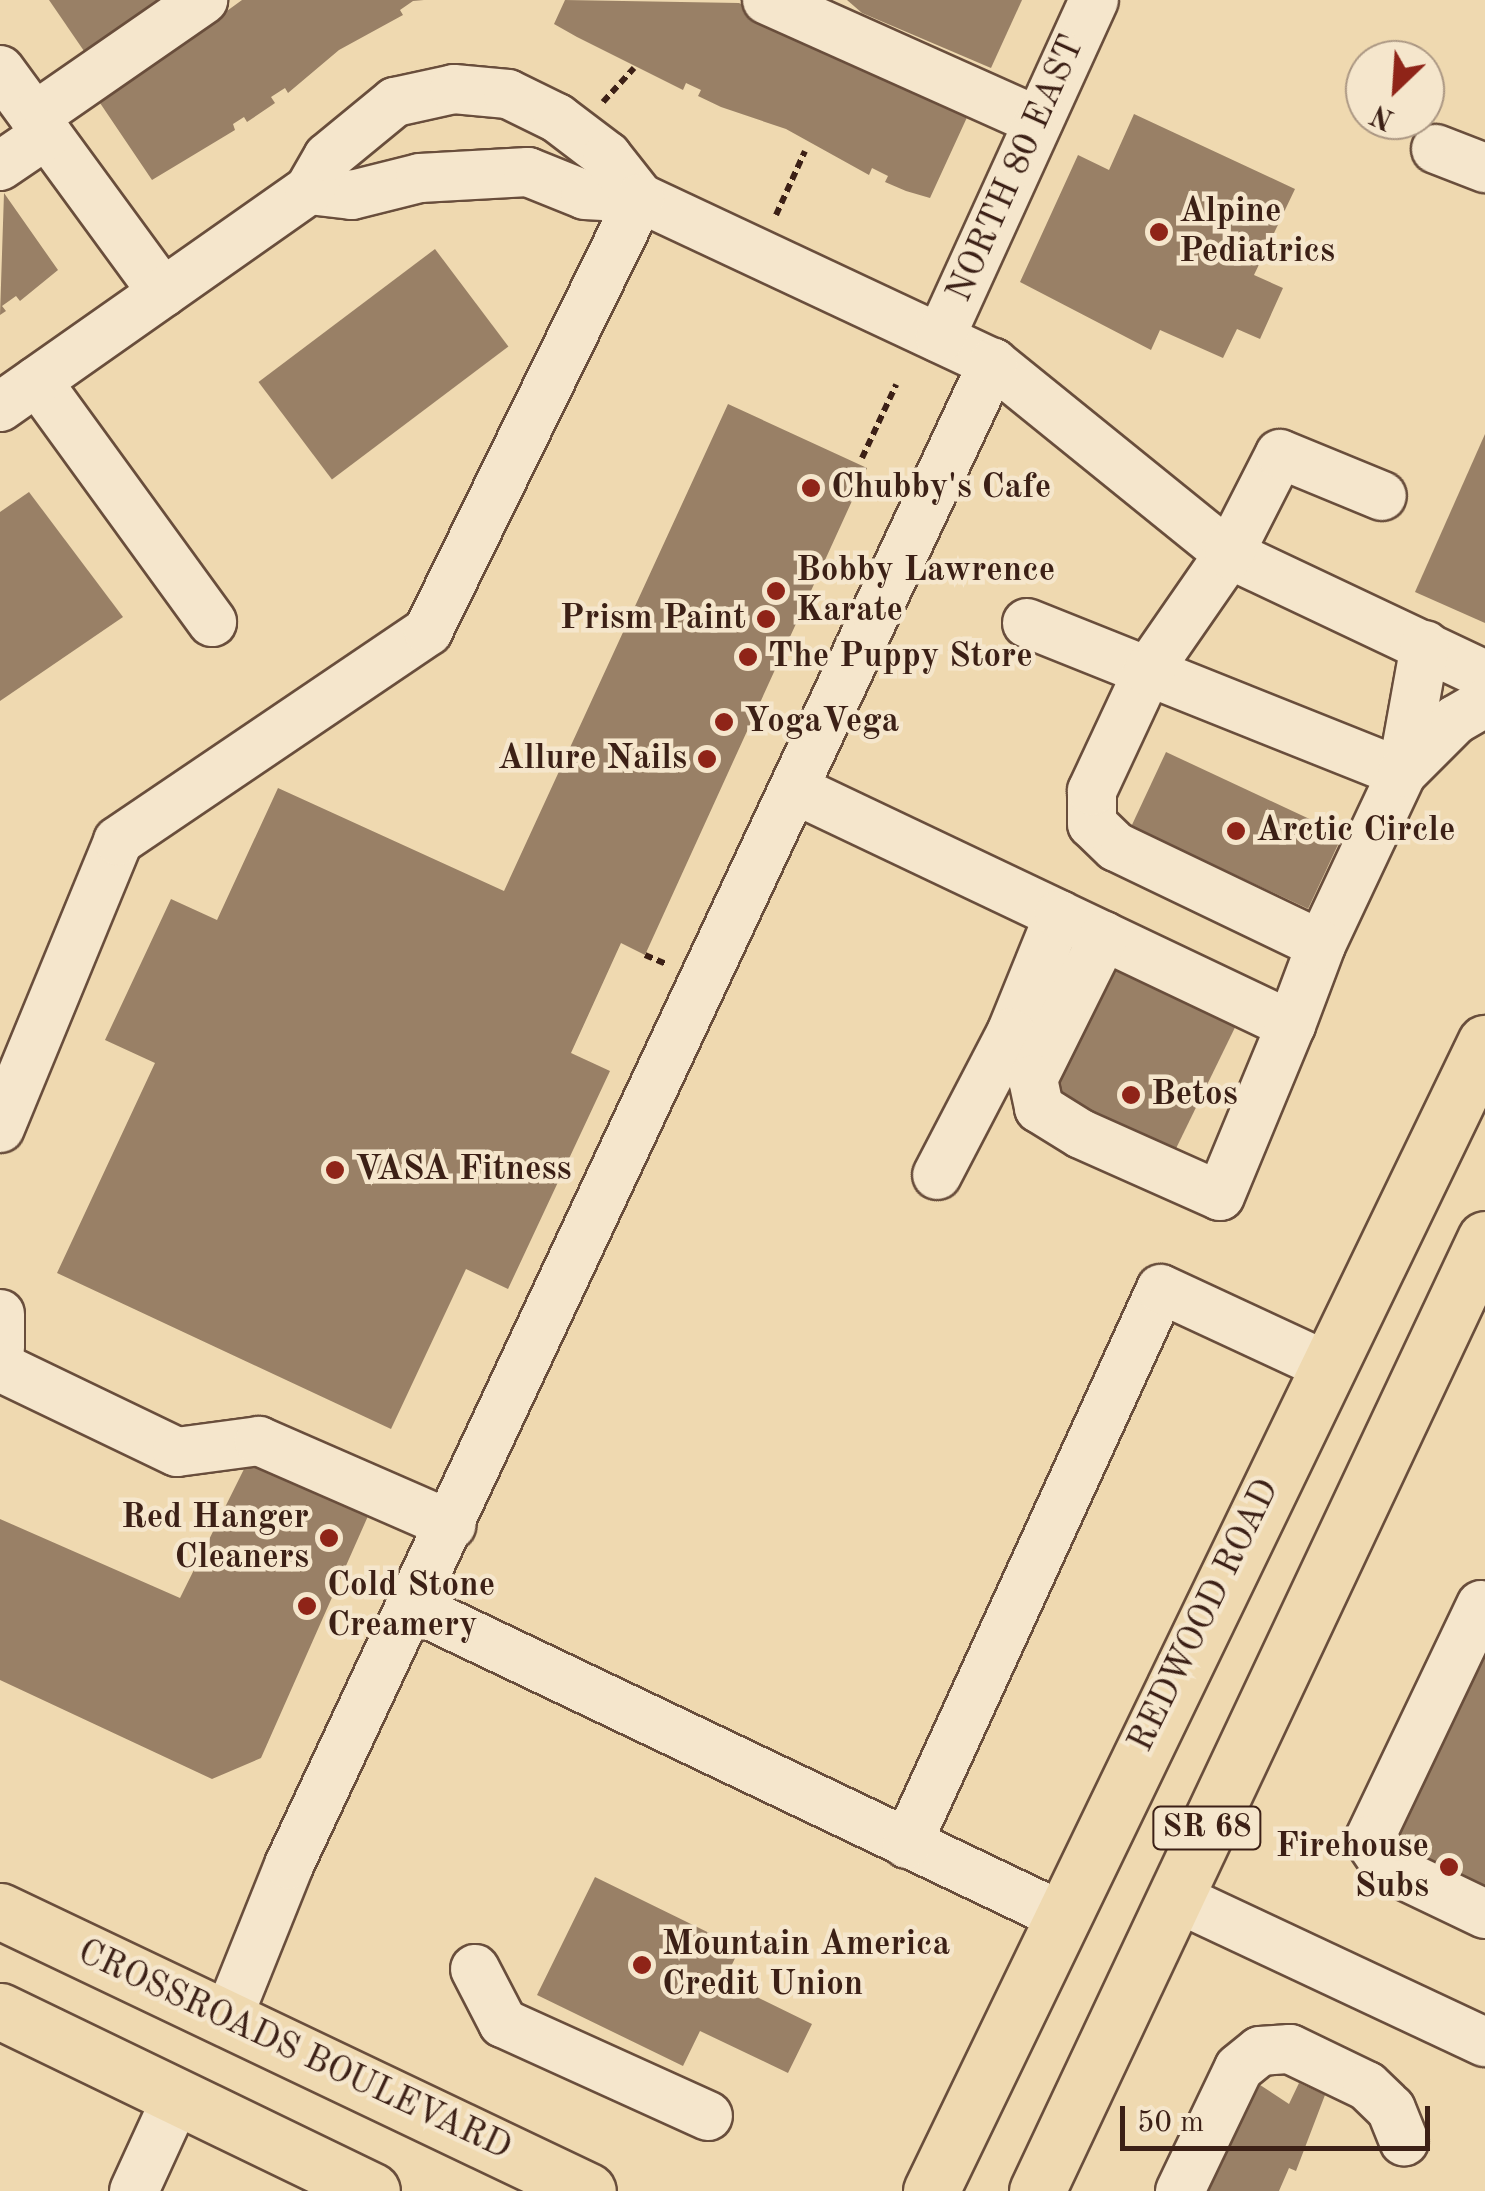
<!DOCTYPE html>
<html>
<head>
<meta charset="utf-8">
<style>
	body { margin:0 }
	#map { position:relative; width:1485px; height:2191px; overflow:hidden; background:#efd9b0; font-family:"Old Standard TT",serif }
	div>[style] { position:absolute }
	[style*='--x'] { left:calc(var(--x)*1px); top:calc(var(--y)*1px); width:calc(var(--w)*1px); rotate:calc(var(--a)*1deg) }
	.building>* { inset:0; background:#998066; transform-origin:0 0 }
	.path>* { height:6px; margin-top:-3px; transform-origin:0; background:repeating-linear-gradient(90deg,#3c2016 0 8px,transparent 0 13px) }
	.roads { filter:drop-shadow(2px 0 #694e3c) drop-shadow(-2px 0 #694e3c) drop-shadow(0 2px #694e3c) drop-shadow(0 -2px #694e3c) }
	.minor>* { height:48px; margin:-24px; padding:0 24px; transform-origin:24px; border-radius:24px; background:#f5e6cc }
	.major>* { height:55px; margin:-27.5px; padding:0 27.5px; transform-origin:27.5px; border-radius:27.5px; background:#efd9b0 }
	.dots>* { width:28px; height:28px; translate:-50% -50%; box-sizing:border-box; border:5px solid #f5e6cc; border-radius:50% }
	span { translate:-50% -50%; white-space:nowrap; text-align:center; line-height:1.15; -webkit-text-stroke:9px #f5e6cc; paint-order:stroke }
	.shield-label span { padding:2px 8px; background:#f5e6cc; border:2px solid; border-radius:8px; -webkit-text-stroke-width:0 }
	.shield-label { font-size:32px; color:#3c2016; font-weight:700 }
	.street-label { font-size:35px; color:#3c2016 }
	.poi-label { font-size:35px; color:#3c2016; font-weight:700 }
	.left { translate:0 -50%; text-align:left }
	.right { translate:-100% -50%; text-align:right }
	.north { position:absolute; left:1345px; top:40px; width:100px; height:100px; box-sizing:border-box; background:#f5e6cc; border:2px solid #ab9783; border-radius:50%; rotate:205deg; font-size:28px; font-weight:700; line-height:40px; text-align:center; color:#3c2016 }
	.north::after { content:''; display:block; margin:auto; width:35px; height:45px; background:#8f2418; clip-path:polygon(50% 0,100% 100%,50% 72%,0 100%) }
	.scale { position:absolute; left:1120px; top:2106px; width:310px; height:45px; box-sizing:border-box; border:5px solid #3c2016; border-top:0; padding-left:12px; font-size:30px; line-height:35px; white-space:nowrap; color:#3c2016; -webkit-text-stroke:8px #f5e6cc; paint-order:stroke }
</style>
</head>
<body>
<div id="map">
	<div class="building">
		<i style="clip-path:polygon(49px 0,168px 0,84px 51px)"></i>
		<i style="clip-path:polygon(242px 0,424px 0,413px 1px,400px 10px,403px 15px,339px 50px,288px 93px,285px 88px,271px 97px,275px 103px,247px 122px,244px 117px,233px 124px,235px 130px,152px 180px,100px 103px)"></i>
		<i style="clip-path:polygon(565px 0,739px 3px,969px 113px,930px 198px,906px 191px,885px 182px,888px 176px,872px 168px,869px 175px,786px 129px,721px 107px,698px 96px,701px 90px,686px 83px,683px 90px,577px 37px,554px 24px)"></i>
		<i style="clip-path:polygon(847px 0,1022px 0,991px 68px,862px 13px)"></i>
		<i style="clip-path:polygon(1134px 114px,1295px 189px,1254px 275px,1283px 288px,1260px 339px,1237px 329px,1223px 358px,1160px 330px,1151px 350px,1020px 282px,1078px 155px,1109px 170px)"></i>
		<i style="clip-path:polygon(4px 193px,58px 270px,20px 301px,16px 296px,2px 306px,6px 311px,0 315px)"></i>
		<i style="left:435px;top:249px;width:122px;height:221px;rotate:53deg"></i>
		<i style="clip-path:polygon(728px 404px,867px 468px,645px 955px,621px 943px,571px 1053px,610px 1071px,508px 1289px,466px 1269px,391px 1429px,57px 1273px,155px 1063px,105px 1040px,171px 899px,217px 920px,278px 788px,504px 891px)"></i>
		<i style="clip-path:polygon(1485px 434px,1485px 623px,1415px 592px)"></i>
		<i style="clip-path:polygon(29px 492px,123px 617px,0 701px,0 512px)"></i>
		<i style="left:1166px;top:752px;width:195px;height:82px;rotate:25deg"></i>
		<i style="left:1115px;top:961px;width:137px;height:147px;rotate:26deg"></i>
		<i style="clip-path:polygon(247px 1463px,368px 1516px,261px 1758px,212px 1779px,0 1680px,0 1519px,180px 1598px)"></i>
		<i style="clip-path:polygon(1485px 1648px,1485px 1896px,1388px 1851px)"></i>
		<i style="clip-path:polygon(595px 1877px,740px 1948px,724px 1981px,812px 2024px,788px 2073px,700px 2031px,683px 2066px,537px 1995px)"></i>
		<i style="clip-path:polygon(1257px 2083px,1289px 2104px,1299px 2083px,1325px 2095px,1296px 2171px,1289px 2168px,1279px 2191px,1202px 2191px)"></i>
	</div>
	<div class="path">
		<i style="--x:603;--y:102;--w:46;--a:-47.6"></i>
		<i style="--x:776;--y:215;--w:70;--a:-65.6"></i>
		<i style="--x:862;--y:458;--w:81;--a:-65"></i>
		<i style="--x:645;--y:955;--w:23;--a:23"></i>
	</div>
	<div class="roads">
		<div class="minor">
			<i style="--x:767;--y:0;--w:297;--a:24.1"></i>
			<i style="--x:0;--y:70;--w:276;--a:53.8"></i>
			<i style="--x:34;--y:117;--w:206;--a:-34.7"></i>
			<i style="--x:1436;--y:149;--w:53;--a:21.2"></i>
			<i style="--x:0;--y:166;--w:57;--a:-34.2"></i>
			<i style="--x:309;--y:190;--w:43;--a:6.6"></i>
			<i style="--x:352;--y:195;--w:70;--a:-14"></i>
			<i style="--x:420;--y:178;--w:108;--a:-3.2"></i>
			<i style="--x:528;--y:172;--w:61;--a:22"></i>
			<i style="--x:585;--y:195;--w:55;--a:3.1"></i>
			<i style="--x:640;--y:198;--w:390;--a:25.1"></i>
			<i style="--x:993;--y:363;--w:304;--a:39"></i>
			<i style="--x:1229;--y:554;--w:283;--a:25.3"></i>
			<i style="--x:940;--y:338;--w:371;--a:-65.5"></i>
			<i style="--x:37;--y:381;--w:298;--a:54"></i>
			<i style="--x:0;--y:407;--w:378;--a:-35.1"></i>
			<i style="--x:309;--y:190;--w:38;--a:-60"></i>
			<i style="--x:328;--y:157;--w:87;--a:-39.4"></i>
			<i style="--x:395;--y:102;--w:60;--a:-12.4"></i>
			<i style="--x:454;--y:89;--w:54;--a:5.3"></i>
			<i style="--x:508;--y:94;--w:55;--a:26.1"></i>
			<i style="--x:557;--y:118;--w:63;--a:37.2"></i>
			<i style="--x:607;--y:156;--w:53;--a:51.8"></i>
			<i style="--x:1027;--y:623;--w:404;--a:21.8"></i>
			<i style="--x:1402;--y:773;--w:130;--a:-79.8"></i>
			<i style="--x:794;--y:789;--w:293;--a:25.4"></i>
			<i style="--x:1059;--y:915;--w:127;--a:112.1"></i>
			<i style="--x:1011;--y:1033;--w:160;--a:117.5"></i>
			<i style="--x:1059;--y:915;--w:257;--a:25.4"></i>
			<i style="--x:1291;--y:1025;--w:85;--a:-69.4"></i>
			<i style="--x:1321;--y:945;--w:190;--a:-64.8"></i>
			<i style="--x:1402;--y:773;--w:75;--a:-45"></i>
			<i style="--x:1455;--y:720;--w:34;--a:-30"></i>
			<i style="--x:1104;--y:936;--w:160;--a:116.4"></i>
			<i style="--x:1033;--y:1079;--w:30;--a:78"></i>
			<i style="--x:1039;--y:1108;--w:49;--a:31.8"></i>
			<i style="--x:1081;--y:1134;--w:152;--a:24"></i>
			<i style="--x:1220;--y:1196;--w:185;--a:-67.5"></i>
			<i style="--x:1321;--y:945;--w:227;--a:-154.4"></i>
			<i style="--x:1116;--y:847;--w:33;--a:-136"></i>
			<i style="--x:1092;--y:824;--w:33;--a:-90"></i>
			<i style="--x:1092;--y:791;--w:132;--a:-65"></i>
			<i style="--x:1148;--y:671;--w:142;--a:-55.3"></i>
			<i style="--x:1229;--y:554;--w:112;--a:-63"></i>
			<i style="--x:1280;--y:454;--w:110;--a:22.4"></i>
			<i style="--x:0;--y:1128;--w:310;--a:-67.6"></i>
			<i style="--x:118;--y:841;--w:374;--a:-34.1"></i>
			<i style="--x:428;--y:631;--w:482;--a:-63.9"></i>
			<i style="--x:0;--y:1314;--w:34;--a:90"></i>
			<i style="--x:0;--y:1367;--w:196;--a:25.7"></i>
			<i style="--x:177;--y:1452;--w:83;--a:-7.6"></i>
			<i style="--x:259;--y:1441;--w:210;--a:23.6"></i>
			<i style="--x:1481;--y:1605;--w:260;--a:115.5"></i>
			<i style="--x:1369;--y:1840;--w:32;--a:56"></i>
			<i style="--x:1387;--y:1867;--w:109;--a:25.6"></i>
			<i style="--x:413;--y:1607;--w:716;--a:25.49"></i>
			<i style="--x:907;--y:1844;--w:610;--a:-65.41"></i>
			<i style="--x:1161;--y:1289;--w:183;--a:24.9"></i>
			<i style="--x:1175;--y:1897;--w:342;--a:25.1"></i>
			<i style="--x:475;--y:1969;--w:61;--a:62.6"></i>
			<i style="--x:503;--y:2023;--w:225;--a:24.4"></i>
			<i style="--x:228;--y:2017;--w:164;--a:-68.1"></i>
			<i style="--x:289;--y:1865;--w:1659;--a:-64.89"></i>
			<i style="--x:134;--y:2191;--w:106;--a:-65.4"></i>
			<i style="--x:1180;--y:2191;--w:136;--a:-64.4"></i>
			<i style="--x:1239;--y:2068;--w:27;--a:-39"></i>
			<i style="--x:1260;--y:2051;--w:30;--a:-4"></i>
			<i style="--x:1290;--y:2049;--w:85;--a:25.7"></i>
			<i style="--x:1367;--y:2086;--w:33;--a:44"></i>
			<i style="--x:1391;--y:2109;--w:35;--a:68"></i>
		</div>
		<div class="major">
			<i style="--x:0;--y:1911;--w:651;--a:25.46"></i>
			<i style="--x:0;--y:2011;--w:413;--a:25.8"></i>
			<i style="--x:931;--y:2191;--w:1275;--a:-64.24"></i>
			<i style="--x:1037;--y:2191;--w:1052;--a:-64.8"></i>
		</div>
	</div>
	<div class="dots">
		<i style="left:1159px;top:232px;background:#8f2418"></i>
		<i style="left:811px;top:488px;background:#8f2418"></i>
		<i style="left:776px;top:591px;background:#8f2418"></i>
		<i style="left:766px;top:619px;background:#8f2418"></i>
		<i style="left:748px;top:657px;background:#8f2418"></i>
		<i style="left:724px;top:722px;background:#8f2418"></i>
		<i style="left:707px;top:759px;background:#8f2418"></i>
		<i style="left:1236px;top:831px;background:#8f2418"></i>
		<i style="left:1131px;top:1095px;background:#8f2418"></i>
		<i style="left:335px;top:1170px;background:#8f2418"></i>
		<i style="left:329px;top:1538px;background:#8f2418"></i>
		<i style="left:307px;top:1606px;background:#8f2418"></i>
		<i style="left:1449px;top:1867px;background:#8f2418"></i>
		<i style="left:642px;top:1965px;background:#8f2418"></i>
	</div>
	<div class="shield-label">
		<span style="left:1207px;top:1828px">SR 68</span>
	</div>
	<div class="street-label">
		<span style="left:1017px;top:169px;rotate:-66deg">NORTH 80 EAST</span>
		<span style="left:1205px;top:1616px;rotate:-64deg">REDWOOD ROAD</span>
		<span style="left:294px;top:2051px;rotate:25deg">CROSSROADS BOULEVARD</span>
	</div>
	<div class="poi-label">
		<span class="left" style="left:1179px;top:232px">Alpine<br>Pediatrics</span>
		<span class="left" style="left:831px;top:488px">Chubby's Cafe</span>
		<span class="left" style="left:796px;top:591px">Bobby Lawrence<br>Karate</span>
		<span class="right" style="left:746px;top:619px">Prism Paint</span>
		<span class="left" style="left:768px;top:657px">The Puppy Store</span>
		<span class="left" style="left:744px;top:722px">YogaVega</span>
		<span class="right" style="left:687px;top:759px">Allure Nails</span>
		<span class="left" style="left:1256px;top:831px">Arctic Circle</span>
		<span class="left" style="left:1151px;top:1095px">Betos</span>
		<span class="left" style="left:355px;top:1170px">VASA Fitness</span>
		<span class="right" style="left:309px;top:1538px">Red Hanger<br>Cleaners</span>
		<span class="left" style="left:327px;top:1606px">Cold Stone<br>Creamery</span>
		<span class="right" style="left:1429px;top:1867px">Firehouse<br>Subs</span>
		<span class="left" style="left:662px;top:1965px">Mountain America<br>Credit Union</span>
	</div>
	<div class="north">N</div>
	<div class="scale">50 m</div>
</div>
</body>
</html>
